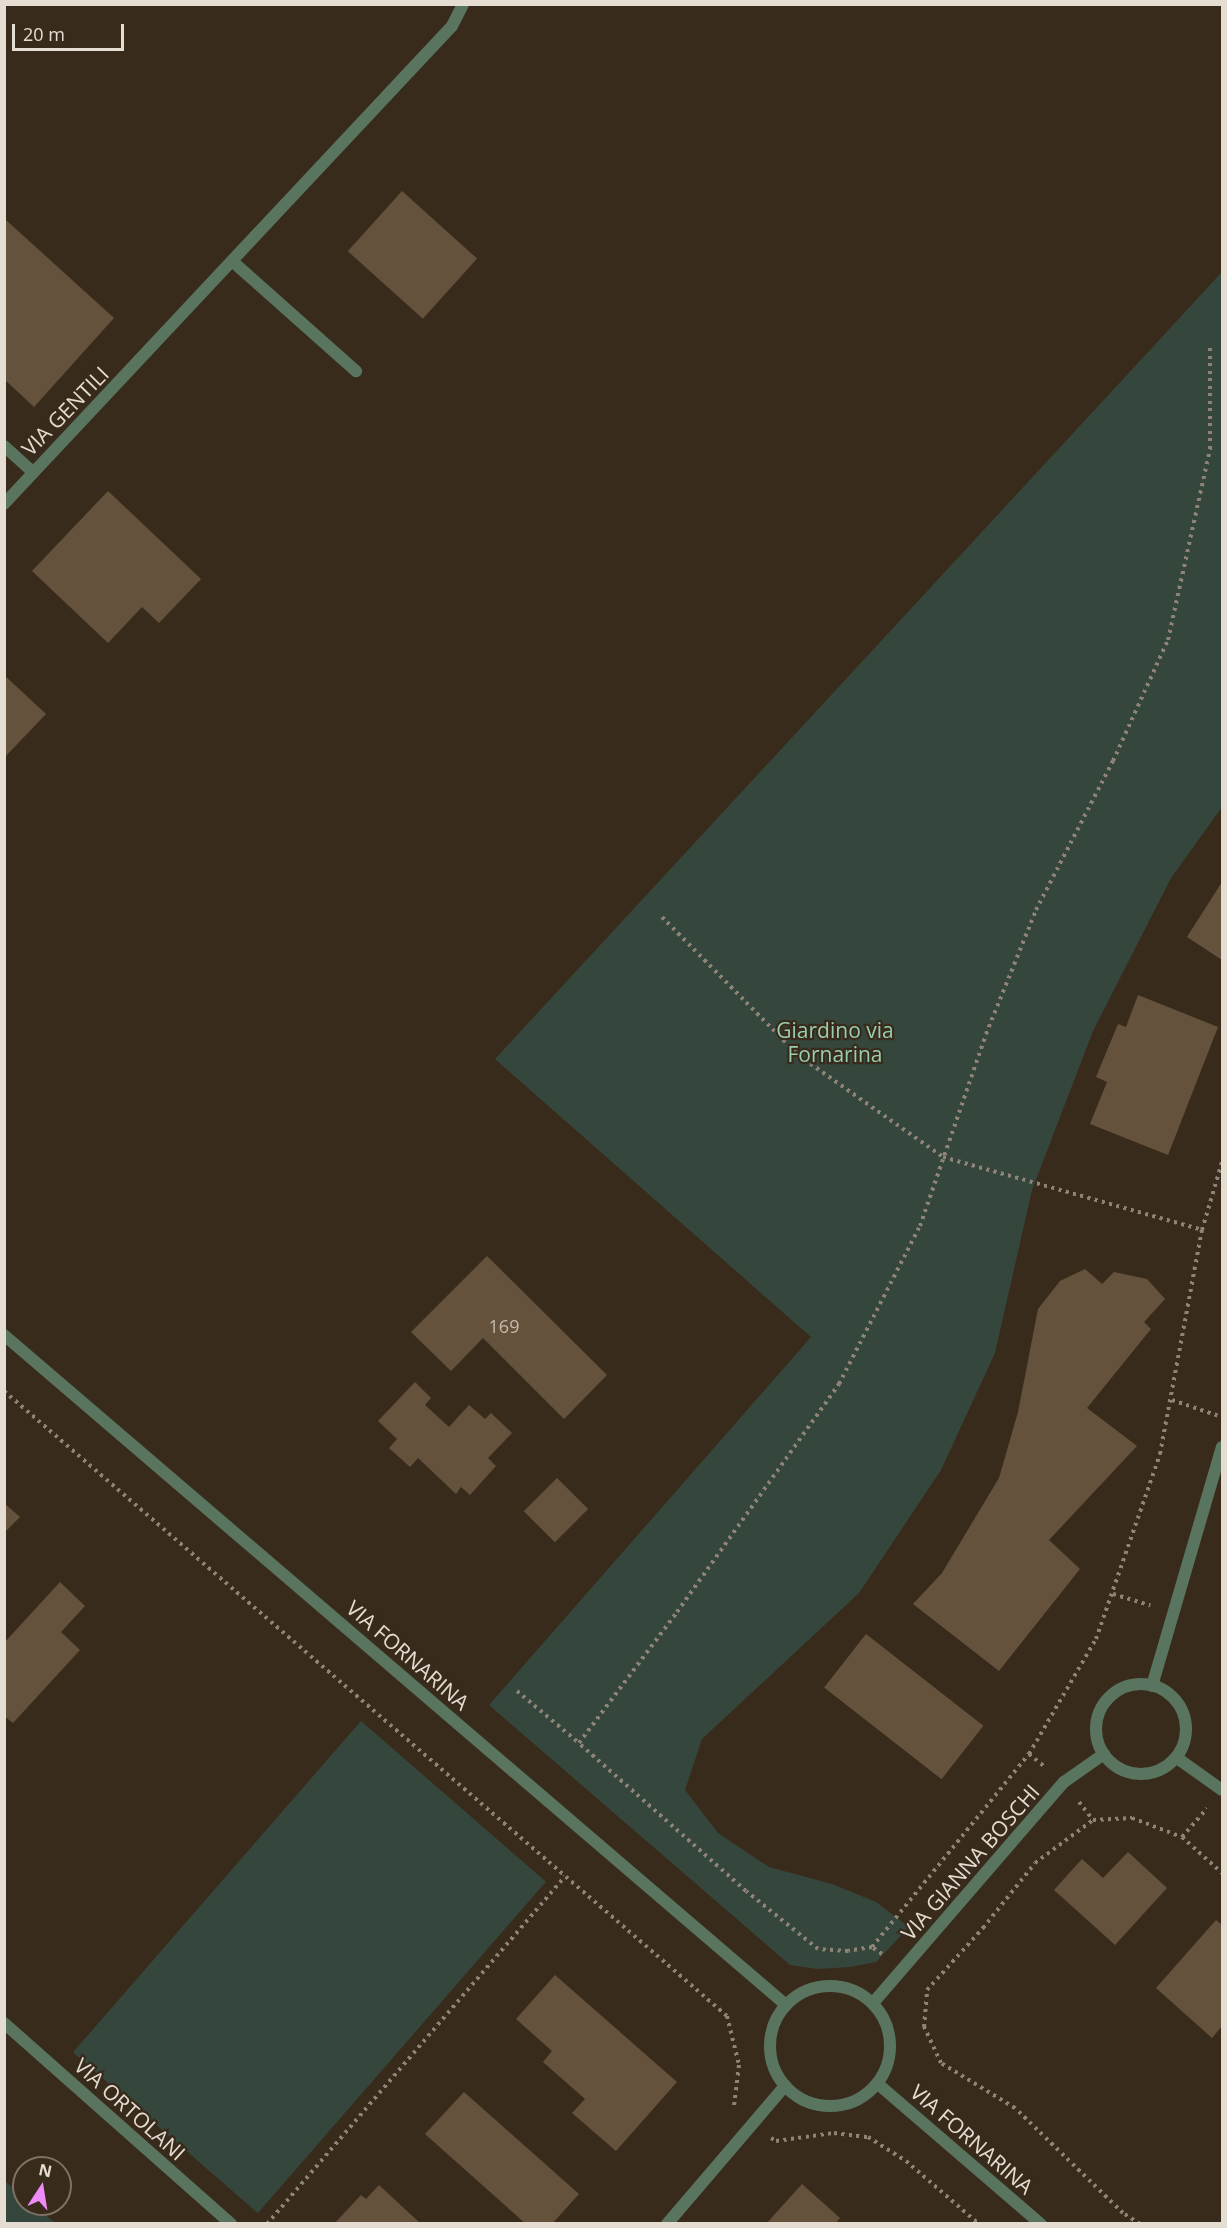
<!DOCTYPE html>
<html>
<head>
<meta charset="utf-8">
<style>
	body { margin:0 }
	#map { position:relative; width:1227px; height:2228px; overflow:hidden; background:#392b1c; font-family:"Open Sans",sans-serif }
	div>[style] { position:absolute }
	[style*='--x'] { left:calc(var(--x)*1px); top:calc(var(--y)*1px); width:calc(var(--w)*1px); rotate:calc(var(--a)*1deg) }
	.green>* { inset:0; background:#35473c; transform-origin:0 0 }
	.building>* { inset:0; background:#65523c; transform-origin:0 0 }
	.path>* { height:4px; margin-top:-2px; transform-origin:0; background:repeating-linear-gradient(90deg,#8e8376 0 3px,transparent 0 7.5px) }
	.service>* { height:12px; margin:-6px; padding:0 6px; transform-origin:6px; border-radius:6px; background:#597560 }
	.minor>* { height:12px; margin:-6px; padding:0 6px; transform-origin:6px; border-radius:6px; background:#597560 }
	.minor>.ring { margin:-6px; padding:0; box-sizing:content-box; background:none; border:12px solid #597560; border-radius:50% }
	span { translate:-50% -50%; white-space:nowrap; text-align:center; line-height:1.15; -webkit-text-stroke:4.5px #392b1c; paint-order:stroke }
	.number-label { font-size:18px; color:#c5baac }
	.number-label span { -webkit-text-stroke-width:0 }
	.street-label { font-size:21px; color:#e5dcd2 }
	.park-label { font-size:21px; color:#98ceae }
	.frame { position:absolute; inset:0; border:6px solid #e5dcd2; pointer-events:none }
	.north { position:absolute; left:12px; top:2156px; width:60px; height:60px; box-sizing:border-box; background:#392b1c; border:2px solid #7e7265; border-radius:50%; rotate:12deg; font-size:16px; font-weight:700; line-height:24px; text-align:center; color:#e5dcd2 }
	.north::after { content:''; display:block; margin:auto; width:21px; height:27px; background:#ef8bf7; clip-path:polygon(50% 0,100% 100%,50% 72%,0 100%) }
	.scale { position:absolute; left:12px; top:24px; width:112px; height:27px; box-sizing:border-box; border:3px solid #e5dcd2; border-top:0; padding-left:8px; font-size:18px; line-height:21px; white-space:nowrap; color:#e5dcd2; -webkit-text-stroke:4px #392b1c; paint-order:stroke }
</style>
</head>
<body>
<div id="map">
	<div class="green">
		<i style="clip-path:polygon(1222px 272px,1222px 807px,1171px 878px,1093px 1031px,1032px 1190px,995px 1353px,941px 1470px,859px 1593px,702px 1739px,685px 1790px,718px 1833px,769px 1867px,832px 1884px,876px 1902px,909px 1927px,876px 1962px,850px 1967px,817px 1969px,790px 1965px,489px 1705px,811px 1337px,495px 1059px)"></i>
		<i style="left:361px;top:1721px;width:245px;height:439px;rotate:41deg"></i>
		<i style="clip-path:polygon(5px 2181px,24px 2198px,24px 2204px,32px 2204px,55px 2223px,5px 2223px)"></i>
	</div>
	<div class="building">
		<i style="left:402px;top:191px;width:101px;height:81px;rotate:42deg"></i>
		<i style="clip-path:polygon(6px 220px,114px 318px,34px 407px,5px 380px)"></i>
		<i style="clip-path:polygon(108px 491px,201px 579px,159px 623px,142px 607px,108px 643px,32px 571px)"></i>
		<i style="clip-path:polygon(4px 675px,46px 714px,4px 758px)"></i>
		<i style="clip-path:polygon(1222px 882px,1222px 960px,1187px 937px)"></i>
		<i style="clip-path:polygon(1138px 995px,1218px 1027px,1168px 1155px,1090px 1124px,1107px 1082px,1096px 1077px,1118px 1024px,1126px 1027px)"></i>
		<i style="clip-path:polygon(487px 1256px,607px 1375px,564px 1419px,483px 1338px,451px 1371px,411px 1332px)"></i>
		<i style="clip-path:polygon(1085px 1269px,1102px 1284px,1114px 1272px,1147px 1279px,1165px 1299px,1144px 1322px,1151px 1329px,1087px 1408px,1137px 1446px,1049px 1540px,1080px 1569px,999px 1671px,913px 1604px,942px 1573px,999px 1478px,1018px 1412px,1038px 1309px,1060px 1281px)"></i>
		<i style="clip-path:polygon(415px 1382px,431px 1398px,425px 1405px,449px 1427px,469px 1405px,485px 1419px,491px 1413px,512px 1433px,488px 1458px,496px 1466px,470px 1495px,461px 1487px,456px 1494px,418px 1458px,410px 1467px,389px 1448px,397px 1439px,378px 1421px)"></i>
		<i style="left:557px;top:1478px;width:44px;height:47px;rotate:45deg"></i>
		<i style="clip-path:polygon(4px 1503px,20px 1517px,4px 1533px)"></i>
		<i style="clip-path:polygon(60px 1582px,85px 1606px,61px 1632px,80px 1650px,13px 1723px,4px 1716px,4px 1643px)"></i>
		<i style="left:866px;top:1634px;width:149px;height:68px;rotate:38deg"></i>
		<i style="clip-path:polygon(1128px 1852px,1167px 1888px,1115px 1945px,1054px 1890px,1082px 1859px,1103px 1878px)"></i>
		<i style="clip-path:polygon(1216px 1920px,1222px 1925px,1222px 2026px,1212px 2038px,1156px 1988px)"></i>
		<i style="clip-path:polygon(555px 1975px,677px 2082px,616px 2151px,572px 2113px,585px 2099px,543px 2062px,552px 2051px,516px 2019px)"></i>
		<i style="clip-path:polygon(464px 2092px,579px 2194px,552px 2224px,526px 2224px,425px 2134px)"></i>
		<i style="clip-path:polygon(802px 2184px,840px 2218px,835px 2224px,766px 2224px)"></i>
		<i style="clip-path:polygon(379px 2185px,421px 2224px,334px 2224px,361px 2195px,366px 2199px)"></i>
	</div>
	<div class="path">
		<i style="--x:662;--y:917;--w:194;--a:45.4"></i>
		<i style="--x:798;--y:1055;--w:177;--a:35.1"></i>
		<i style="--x:943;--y:1157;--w:269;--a:15.7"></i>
		<i style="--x:4;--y:1391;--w:956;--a:40.84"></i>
		<i style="--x:727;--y:2016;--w:50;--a:76.2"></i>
		<i style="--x:739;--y:2065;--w:41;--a:97"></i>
		<i style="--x:1172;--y:1400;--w:53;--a:18.8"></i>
		<i style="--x:1113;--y:1594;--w:39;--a:17"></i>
		<i style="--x:517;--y:1691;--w:81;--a:40"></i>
		<i style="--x:1029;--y:1754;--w:21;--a:39"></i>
		<i style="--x:1079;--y:1802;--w:23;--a:52"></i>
		<i style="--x:1182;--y:1837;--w:38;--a:-49"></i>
		<i style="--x:872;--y:1947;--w:249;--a:-50.9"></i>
		<i style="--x:1029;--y:1754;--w:133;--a:-59.8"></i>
		<i style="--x:1096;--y:1639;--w:196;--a:-70.9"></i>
		<i style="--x:1160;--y:1454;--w:228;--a:-79.4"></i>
		<i style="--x:1202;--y:1230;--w:71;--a:-73.6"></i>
		<i style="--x:882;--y:1954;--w:12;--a:-145"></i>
		<i style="--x:872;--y:1947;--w:24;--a:171"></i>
		<i style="--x:848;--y:1951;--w:30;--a:-176"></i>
		<i style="--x:818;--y:1949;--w:92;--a:-141.1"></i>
		<i style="--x:746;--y:1891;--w:223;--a:-138.5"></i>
		<i style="--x:579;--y:1743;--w:164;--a:-53.2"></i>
		<i style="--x:677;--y:1612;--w:280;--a:-54.6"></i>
		<i style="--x:839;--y:1384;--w:178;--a:-62.9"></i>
		<i style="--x:920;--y:1226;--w:203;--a:-71"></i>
		<i style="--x:986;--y:1034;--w:134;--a:-68"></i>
		<i style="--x:1036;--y:910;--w:168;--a:-62.7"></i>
		<i style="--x:1113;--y:761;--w:133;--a:-65.6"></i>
		<i style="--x:1168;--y:640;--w:196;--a:-77.6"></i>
		<i style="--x:1210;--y:449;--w:103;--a:-90"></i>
		<i style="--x:771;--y:2138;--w:6;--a:31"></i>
		<i style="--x:776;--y:2141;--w:59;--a:-7.9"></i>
		<i style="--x:834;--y:2133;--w:34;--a:7"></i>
		<i style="--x:868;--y:2137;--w:45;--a:32.3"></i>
		<i style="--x:906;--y:2161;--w:96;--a:40.8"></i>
		<i style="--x:267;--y:2224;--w:458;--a:-49.4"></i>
		<i style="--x:1140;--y:2224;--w:20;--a:-147"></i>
		<i style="--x:1123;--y:2213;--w:151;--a:-135.8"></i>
		<i style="--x:1015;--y:2108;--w:87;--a:-148.7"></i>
		<i style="--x:941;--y:2063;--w:40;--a:-115"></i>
		<i style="--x:924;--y:2027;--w:37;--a:-85"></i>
		<i style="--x:927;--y:1990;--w:84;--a:-47.9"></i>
		<i style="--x:983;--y:1928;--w:83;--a:-51.3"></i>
		<i style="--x:1035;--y:1863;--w:72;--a:-36.6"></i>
		<i style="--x:1093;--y:1820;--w:39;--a:-3"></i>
		<i style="--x:1132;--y:1818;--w:53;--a:20.8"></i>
		<i style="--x:1182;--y:1837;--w:54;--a:42"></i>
	</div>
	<div class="service">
		<i style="--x:232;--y:261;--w:166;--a:41.6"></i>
	</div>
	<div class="minor">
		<i style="--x:4;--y:446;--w:39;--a:42"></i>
		<i style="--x:4;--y:504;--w:655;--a:-46.86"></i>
		<i style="--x:452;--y:26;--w:25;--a:-63"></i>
		<i style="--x:4;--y:1335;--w:1030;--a:40.59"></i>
		<i class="ring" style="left:1096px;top:1684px;width:78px;height:78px"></i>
		<i style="--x:1152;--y:1686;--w:249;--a:-73.7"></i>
		<i style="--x:1177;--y:1758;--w:55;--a:35.4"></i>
		<i class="ring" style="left:770px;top:1986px;width:108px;height:108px"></i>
		<i style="--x:873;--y:2003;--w:292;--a:-49.2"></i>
		<i style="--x:1064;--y:1782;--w:49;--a:-35"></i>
		<i style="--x:4;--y:2023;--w:303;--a:41.5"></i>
		<i style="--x:878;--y:2084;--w:215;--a:40.7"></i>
		<i style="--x:667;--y:2224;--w:182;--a:-49.5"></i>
	</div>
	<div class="number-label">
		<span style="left:504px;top:1326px">169</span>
	</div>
	<div class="street-label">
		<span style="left:65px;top:411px;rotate:-46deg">VIA GENTILI</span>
		<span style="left:408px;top:1655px;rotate:41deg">VIA FORNARINA</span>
		<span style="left:970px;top:1862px;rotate:-49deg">VIA GIANNA BOSCHI</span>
		<span style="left:130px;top:2109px;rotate:42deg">VIA ORTOLANI</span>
		<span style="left:972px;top:2139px;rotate:41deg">VIA FORNARINA</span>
	</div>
	<div class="park-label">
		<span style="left:835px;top:1042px">Giardino via<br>Fornarina</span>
	</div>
	<div class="frame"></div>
	<div class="north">N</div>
	<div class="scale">20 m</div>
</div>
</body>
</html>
